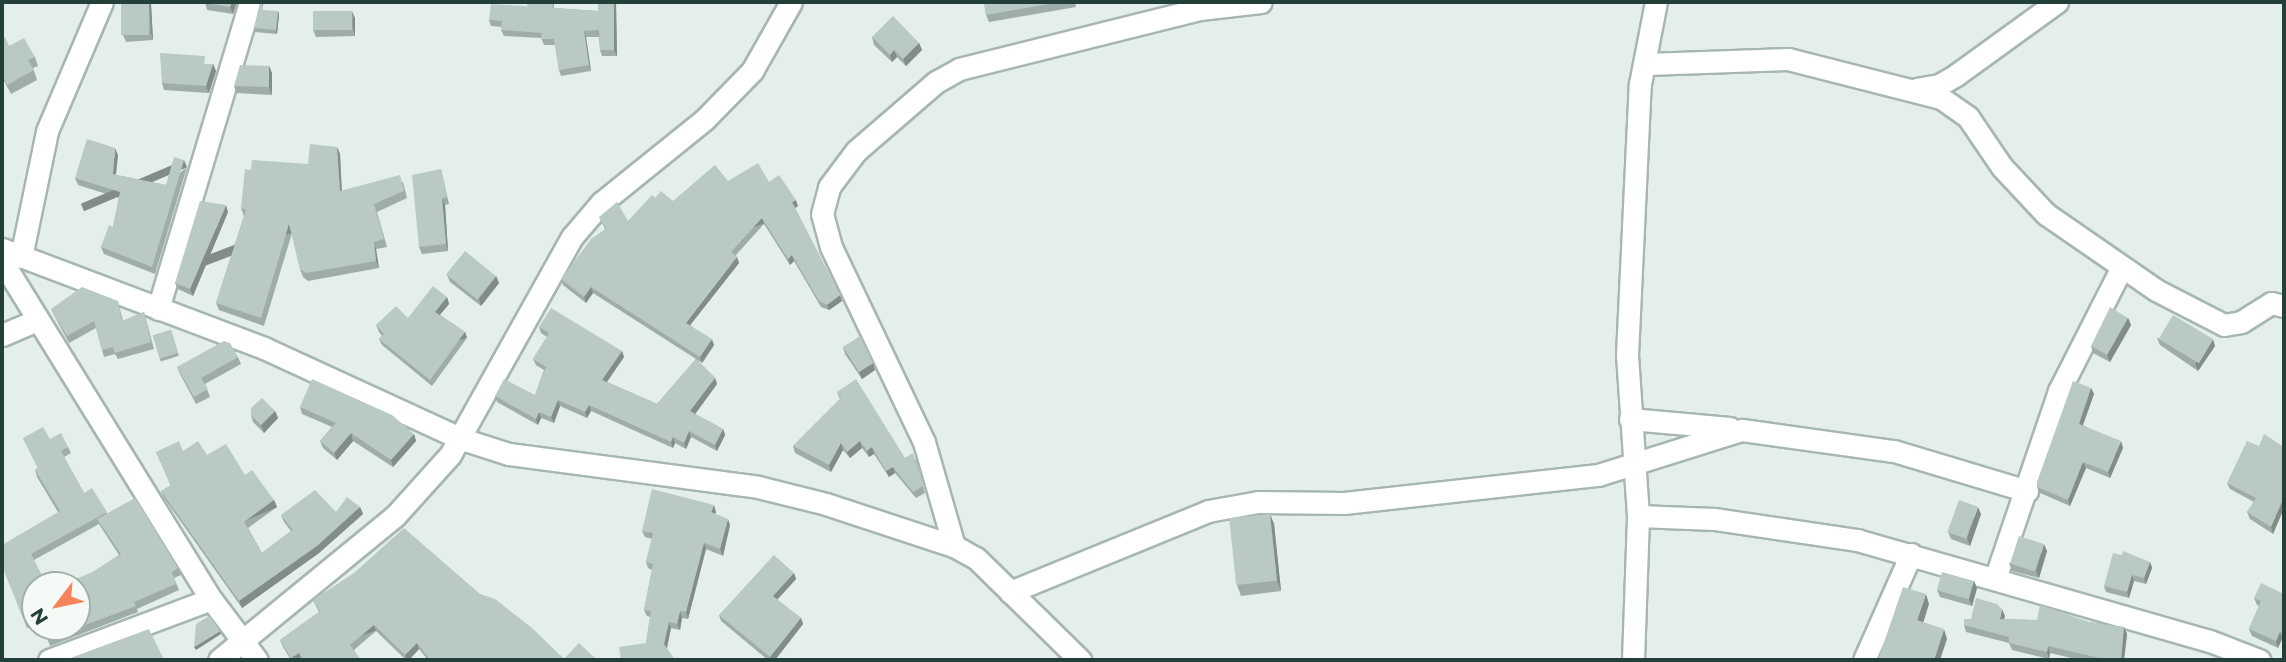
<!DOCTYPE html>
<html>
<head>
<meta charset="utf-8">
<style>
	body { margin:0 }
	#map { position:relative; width:2286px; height:662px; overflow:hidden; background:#e4eeea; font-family:Montserrat,sans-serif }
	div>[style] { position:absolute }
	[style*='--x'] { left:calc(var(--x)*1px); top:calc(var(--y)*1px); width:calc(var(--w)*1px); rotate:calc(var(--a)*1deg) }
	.roads { filter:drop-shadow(2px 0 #a6b6b1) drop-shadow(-2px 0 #a6b6b1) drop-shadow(0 2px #a6b6b1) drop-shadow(0 -2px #a6b6b1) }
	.minor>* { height:21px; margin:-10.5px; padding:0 10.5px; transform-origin:10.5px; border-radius:10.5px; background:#fff }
	.wall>* { inset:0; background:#9fada8; transform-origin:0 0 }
	.shaded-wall>* { inset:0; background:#828d88; transform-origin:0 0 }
	.building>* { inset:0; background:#b9c9c3; transform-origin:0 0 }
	span { translate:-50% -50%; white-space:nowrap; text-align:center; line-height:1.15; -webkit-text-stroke:7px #f5faf7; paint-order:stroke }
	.frame { position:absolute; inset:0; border:4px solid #224039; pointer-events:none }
	.north { position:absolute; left:21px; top:571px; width:70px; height:70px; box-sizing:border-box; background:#f5faf7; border:2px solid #a1b0ab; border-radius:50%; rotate:238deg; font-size:19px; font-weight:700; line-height:28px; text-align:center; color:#224039 }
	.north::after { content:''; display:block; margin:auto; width:24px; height:32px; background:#f6845a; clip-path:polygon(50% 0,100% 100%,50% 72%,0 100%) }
</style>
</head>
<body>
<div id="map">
	<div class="roads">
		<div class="minor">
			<i style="--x:1647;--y:64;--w:141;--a:-2"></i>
			<i style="--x:1788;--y:59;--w:158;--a:14.3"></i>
			<i style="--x:1941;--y:98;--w:33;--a:35"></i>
			<i style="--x:1968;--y:117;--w:60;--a:55.8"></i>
			<i style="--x:2002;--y:167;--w:64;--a:46.9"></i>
			<i style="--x:2046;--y:214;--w:134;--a:34.6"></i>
			<i style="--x:2156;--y:290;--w:76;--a:27.2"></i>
			<i style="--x:2224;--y:325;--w:17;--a:-10"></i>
			<i style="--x:2241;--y:322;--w:36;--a:-32"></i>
			<i style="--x:2271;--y:303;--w:13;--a:13"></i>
			<i style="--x:1916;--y:89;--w:23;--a:-10"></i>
			<i style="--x:1939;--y:85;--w:20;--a:-30"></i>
			<i style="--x:1956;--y:75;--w:125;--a:-35.9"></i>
			<i style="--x:2;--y:249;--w:280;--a:20.7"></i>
			<i style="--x:264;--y:348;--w:218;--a:24.7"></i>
			<i style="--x:462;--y:439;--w:49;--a:17.7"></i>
			<i style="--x:509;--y:454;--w:251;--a:7.5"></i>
			<i style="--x:758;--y:487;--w:70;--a:14"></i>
			<i style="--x:826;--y:504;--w:135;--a:18.2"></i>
			<i style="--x:954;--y:546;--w:25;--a:29"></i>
			<i style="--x:976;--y:558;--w:146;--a:44.4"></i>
			<i style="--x:21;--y:257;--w:129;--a:-78.3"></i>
			<i style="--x:47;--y:131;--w:140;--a:-66.9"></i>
			<i style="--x:2;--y:261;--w:397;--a:58.3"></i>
			<i style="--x:211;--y:599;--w:76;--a:53"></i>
			<i style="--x:158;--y:309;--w:320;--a:-73.3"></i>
			<i style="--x:2;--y:335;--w:38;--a:-23"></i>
			<i style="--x:1630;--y:419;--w:100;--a:5.1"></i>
			<i style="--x:1638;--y:516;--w:76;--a:2.3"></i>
			<i style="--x:1714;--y:519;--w:145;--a:8.4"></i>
			<i style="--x:1857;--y:540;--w:367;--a:16"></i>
			<i style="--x:2210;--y:641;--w:53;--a:21.2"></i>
			<i style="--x:954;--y:546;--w:108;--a:-106.1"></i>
			<i style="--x:924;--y:442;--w:216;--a:-115.5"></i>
			<i style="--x:831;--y:247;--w:34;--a:-105"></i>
			<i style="--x:822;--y:214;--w:28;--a:-75"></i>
			<i style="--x:829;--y:187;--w:45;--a:-53.1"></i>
			<i style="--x:856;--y:151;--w:106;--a:-40.8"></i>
			<i style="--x:936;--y:82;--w:26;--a:-29"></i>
			<i style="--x:959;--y:69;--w:248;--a:-14"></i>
			<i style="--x:1200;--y:9;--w:61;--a:-6.5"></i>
			<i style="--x:1995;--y:579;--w:199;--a:-71.2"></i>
			<i style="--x:2059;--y:391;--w:137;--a:-63.1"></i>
			<i style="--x:1010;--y:592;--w:214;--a:-22.2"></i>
			<i style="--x:1208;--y:511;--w:51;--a:-10.2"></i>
			<i style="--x:1258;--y:502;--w:86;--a:0.7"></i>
			<i style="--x:1344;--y:503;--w:256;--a:-6.3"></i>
			<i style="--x:1598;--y:475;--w:151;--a:-17.4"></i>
			<i style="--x:1742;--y:430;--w:153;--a:7.9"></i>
			<i style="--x:1894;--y:451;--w:139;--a:16.7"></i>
			<i style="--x:49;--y:660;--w:173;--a:-20.6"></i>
			<i style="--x:219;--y:660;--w:227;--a:-39.3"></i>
			<i style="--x:395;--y:516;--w:82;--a:-48"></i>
			<i style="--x:450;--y:455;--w:250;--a:-60.8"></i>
			<i style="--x:572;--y:237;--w:45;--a:-49.5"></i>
			<i style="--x:601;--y:203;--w:132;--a:-38.9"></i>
			<i style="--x:704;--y:120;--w:69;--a:-45.6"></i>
			<i style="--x:752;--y:71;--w:79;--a:-60.5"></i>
			<i style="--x:1633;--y:660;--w:144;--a:-88"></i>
			<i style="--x:1638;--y:516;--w:161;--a:-93.9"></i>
			<i style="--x:1627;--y:355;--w:271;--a:-87.3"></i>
			<i style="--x:1640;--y:84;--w:84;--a:-79"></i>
			<i style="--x:1864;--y:660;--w:116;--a:-66.1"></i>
		</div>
	</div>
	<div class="wall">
		<i style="clip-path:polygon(121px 2px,237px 2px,233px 14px,207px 10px,205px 2px,151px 4px,153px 40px,126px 42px,123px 35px)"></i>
		<i style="clip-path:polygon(554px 2px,554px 8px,598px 11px,598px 2px,616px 2px,617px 56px,602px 56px,600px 50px,599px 37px,586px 37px,591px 71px,561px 76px,559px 70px,555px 45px,544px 45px,541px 38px,504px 36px,501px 30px,502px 27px,491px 26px,489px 20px,527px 6px)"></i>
		<i style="clip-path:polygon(984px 2px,1075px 2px,1076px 7px,989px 22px,986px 15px)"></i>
		<i style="clip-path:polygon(278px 11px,279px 15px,277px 34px,255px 32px,254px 28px)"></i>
		<i style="clip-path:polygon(355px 18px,355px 36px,316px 37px,313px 30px)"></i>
		<i style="clip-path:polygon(872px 37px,919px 43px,922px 50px,906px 66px,897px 57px,892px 62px,874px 45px)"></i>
		<i style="clip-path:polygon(2px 38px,9px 46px,35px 57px,38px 66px,33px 68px,37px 80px,11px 94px,2px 77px)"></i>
		<i style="clip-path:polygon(208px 64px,213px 64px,216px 71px,209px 93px,164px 90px,162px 83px)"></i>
		<i style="clip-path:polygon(269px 66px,272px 73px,272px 95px,236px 93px,234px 86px)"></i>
		<i style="clip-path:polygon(337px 147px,340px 154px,342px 191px,403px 182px,407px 198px,377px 212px,387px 247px,376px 249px,379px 268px,308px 281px,303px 277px,300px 269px,292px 233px,264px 326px,219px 310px,216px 303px,244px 216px,241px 208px,251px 170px,308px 164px)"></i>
		<i style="clip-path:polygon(118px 155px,116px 175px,166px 185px,187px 167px,155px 274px,104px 254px,101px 247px,113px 227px,119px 198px,78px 185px,75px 178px)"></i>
		<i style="clip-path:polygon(441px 169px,449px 204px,445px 205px,448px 251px,422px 254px,419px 247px)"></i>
		<i style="clip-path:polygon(728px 181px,769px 182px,798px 206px,795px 208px,842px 301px,829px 310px,821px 307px,794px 261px,790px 265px,764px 224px,736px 255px,739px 263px,690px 325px,714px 345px,702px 363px,696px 359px,715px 378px,717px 384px,695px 414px,723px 429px,725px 435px,717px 451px,691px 437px,686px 449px,675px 443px,673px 448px,591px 411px,587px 418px,560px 406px,554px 423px,541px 418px,538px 425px,497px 402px,495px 396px,535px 395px,544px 370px,536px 365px,533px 359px,547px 337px,541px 333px,539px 327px,622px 351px,624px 357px,607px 382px,657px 404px,696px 359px,593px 293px,586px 303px,563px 285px,561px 279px,605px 229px,599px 217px,628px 221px,655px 198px,673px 201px)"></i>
		<i style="clip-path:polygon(228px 212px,193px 296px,178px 289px,175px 283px)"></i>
		<i style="clip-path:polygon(447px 275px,496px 276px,499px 283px,481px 306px,450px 282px)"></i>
		<i style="clip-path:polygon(447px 297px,449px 304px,440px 315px,465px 332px,467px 338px,432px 386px,382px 345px,379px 339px,382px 336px,379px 332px,376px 325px,408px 318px)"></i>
		<i style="clip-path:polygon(118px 301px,123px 321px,144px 312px,154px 349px,118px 359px,115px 354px,104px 357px,96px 328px,69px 343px,54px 315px,51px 309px)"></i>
		<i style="clip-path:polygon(2128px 318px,2131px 325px,2110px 362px,2093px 353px,2091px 346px)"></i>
		<i style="left:171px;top:330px;width:27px;height:19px;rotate:73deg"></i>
		<i style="clip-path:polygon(2157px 338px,2215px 346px,2198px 371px,2160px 345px)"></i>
		<i style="clip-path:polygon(843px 347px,875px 370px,862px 379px,845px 354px)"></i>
		<i style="clip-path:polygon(238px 357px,241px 364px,205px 384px,210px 397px,196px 404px,180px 374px,177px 367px)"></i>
		<i style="clip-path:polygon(2091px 388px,2094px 394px,2083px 425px,2123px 448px,2110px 478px,2086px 468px,2070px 506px,2040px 493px,2037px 487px)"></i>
		<i style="clip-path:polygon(837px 392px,905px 458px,916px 460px,925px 493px,916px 498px,895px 473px,889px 477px,874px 454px,869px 457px,862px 448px,850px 458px,843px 450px,831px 472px,795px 453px,793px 446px,840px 399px)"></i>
		<i style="clip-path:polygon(300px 407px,414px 434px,416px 441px,393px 467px,353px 441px,337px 460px,323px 448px,320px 441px,332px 427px,302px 414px)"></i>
		<i style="clip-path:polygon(275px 411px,278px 418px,264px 433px,253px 422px,251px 415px)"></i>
		<i style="clip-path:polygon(23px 438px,50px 439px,68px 447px,71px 453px,64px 457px,84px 493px,107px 513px,178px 568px,181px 575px,174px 578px,179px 590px,137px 609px,138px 612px,50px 646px,43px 627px,93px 572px,119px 555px,99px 524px,34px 560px,35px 625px,27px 628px,2px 565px,58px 512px,37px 477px,35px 470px,38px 468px)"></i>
		<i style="clip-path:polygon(2259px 446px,2284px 447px,2284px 508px,2273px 534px,2250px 519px,2247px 512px,2254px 502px,2230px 489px,2227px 483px)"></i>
		<i style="clip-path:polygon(183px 451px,207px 455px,245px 475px,274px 500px,277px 507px,248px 528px,262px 553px,291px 531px,284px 522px,281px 515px,336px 512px,360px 507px,363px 514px,319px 553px,242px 608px,164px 498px,161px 491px,171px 486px,156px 452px)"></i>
		<i style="clip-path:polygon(716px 512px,715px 514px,730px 525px,723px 556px,706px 549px,688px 619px,682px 618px,680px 630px,671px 628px,667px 649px,646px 643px,650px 617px,647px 616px,644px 610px,652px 570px,648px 568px,646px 562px,652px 539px,645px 537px,642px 531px)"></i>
		<i style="clip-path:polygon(1270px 514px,1274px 524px,1281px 591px,1241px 596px,1237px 585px)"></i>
		<i style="clip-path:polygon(1981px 514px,1970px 546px,1951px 539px,1948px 532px)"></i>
		<i style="clip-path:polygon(2047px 551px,2039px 578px,2012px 571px,2009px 563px)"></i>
		<i style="clip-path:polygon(2150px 562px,2152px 568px,2146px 584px,2134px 581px,2129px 598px,2106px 592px,2104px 586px)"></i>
		<i style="clip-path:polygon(794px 573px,796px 579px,777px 600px,801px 618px,803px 624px,775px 660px,768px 660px,721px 621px,719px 615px)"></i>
		<i style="clip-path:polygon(1974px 581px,1977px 588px,1972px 606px,1940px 597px,1937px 590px)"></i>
		<i style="clip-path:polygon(480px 594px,564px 659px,597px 660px,428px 660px,419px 649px,409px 660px,406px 660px,376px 631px,354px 650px,360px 660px,291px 660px,283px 647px,280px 640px,319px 612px,313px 600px)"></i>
		<i style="clip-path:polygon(2284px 594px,2284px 640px,2282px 639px,2278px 648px,2252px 636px,2249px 629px,2259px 606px,2257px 605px,2254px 598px)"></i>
		<i style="clip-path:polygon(2005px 616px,2004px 619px,2089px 622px,2124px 627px,2127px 634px,2124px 660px,2080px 660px,2050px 653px,2049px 659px,2012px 650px,2009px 643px,1966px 632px,1964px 625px,1971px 619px)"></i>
	</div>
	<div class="shaded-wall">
		<i style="clip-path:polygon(149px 2px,150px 2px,151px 4px,153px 40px,151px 33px)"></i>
		<i style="clip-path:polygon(232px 2px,237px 2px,233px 14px,230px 7px)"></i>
		<i style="clip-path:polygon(614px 2px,616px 2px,617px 56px,614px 50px)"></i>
		<i style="clip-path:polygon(278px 11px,279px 15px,277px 34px,276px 30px)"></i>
		<i style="clip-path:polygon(352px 11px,355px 18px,355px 36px,353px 29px)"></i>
		<i style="clip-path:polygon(584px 31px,586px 37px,591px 71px,589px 65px)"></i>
		<i style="clip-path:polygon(919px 43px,922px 50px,906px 66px,903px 59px)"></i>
		<i style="clip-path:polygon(894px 50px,897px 57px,892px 62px,890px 55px)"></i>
		<i style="clip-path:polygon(213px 64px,216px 71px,209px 93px,206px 86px)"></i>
		<i style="clip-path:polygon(269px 66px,272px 73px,272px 95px,269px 87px)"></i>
		<i style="clip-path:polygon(337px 147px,340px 154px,342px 199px,340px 191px)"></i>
		<i style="clip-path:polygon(115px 148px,118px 155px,115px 181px,113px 174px)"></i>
		<i style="left:184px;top:160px;width:8px;height:112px;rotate:67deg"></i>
		<i style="clip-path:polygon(442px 198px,445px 205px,448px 251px,446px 244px)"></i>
		<i style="clip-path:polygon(796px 200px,798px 206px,795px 208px,792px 202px)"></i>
		<i style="clip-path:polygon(226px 205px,228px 212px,193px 296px,190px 289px)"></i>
		<i style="left:762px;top:218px;width:6px;height:46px;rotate:72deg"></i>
		<i style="left:289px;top:224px;width:9px;height:98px;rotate:69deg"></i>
		<i style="clip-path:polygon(374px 242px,376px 249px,379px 268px,376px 261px)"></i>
		<i style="clip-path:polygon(792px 255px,794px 261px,790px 265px,788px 259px)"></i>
		<i style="clip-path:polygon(737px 257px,739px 263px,688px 328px,686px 323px)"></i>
		<i style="clip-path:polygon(496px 276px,499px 283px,481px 306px,479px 299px)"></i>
		<i style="clip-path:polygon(591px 287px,593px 293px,586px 303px,584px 297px)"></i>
		<i style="clip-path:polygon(840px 295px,842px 301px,829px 310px,827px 305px)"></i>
		<i style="clip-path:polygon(447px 297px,449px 304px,437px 318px,435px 312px)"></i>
		<i style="clip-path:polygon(2128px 318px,2131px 325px,2110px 362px,2107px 355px)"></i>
		<i style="left:465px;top:332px;width:6px;height:59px;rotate:72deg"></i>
		<i style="clip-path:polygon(712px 339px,714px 345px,702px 363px,700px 357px)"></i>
		<i style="clip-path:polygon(2213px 339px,2215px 346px,2198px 371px,2195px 364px)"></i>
		<i style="clip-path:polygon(622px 351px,624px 357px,604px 386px,602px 380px)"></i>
		<i style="clip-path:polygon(873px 363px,875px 370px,862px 379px,859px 372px)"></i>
		<i style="clip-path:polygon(715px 378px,717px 384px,693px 417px,690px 411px)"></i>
		<i style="clip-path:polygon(2091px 388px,2094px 394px,2081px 430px,2079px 424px)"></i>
		<i style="clip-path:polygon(558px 400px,560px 406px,554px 423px,551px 417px)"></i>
		<i style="clip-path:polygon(589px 405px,591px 411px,587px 418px,585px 412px)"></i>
		<i style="clip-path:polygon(275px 411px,278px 418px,264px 433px,261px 425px)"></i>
		<i style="clip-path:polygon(539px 412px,541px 418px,538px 425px,536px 419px)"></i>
		<i style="clip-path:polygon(723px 429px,725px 435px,717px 451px,715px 445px)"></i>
		<i style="clip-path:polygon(689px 431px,691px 437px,686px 449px,684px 443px)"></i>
		<i style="clip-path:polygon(351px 433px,353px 441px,337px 460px,334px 453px)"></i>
		<i style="clip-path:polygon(414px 434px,416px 441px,393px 467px,391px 460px)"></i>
		<i style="clip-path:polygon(673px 437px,675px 443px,673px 448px,671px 442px)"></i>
		<i style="clip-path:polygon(860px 441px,862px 448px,850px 458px,847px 452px)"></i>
		<i style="clip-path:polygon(2121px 441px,2123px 448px,2110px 478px,2108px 472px)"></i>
		<i style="clip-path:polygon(841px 443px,843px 450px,831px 472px,829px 465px)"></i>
		<i style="clip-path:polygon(872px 447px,874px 454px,869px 457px,867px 451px)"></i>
		<i style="clip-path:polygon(2083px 462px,2086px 468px,2070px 506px,2068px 500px)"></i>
		<i style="clip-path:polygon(893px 467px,895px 473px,889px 477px,886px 471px)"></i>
		<i style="clip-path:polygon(2284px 497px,2284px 508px,2273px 534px,2271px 527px)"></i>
		<i style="left:274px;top:500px;width:8px;height:37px;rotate:67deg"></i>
		<i style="clip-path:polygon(714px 505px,716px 512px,713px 519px,711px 512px)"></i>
		<i style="clip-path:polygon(360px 507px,363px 514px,319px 553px,242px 608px,239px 601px)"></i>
		<i style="clip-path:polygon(1978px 507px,1981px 514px,1970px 546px,1967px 538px)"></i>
		<i style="clip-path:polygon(1270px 514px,1274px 524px,1281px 591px,1277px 581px)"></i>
		<i style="clip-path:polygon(728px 519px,730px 525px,723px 556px,720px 549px)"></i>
		<i style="clip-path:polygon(704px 543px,706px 549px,688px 619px,686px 612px)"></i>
		<i style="clip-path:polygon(2044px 544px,2047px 551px,2039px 578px,2036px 571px)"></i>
		<i style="clip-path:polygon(2150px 562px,2152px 568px,2146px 584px,2144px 578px)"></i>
		<i style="clip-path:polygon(794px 573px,796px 579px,775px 602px,773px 596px)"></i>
		<i style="clip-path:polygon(2132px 575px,2134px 581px,2129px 598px,2127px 592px)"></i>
		<i style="clip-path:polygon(1974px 581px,1977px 588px,1972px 606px,1969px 599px)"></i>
		<i style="clip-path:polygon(1926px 594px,1929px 604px,1921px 630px,1917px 620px)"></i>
		<i style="clip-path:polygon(2002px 609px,2005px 616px,2002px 626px,2000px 619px)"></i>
		<i style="clip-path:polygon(680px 611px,682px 618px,680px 630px,677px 624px)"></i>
		<i style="clip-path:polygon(801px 618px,803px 624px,775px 660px,771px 660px,770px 657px)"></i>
		<i style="clip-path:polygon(669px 622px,671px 628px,666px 651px,664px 644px)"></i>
		<i style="left:374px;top:625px;width:6px;height:31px;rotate:72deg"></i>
		<i style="clip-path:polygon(2124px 627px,2127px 634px,2124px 660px,2121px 660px)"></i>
		<i style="clip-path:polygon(1944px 629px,1947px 639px,1940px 660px,1934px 660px)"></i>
		<i style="clip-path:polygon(220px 631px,221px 634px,196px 650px,194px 647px)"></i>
		<i style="clip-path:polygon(2280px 632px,2282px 639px,2278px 648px,2276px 641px)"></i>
		<i style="clip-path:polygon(417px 643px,419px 649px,409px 660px,407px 660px,405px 655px)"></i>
		<i style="clip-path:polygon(2048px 646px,2050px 653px,2049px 659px,2047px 652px)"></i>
		<i style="clip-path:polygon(299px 653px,301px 659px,292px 660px,291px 658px)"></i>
	</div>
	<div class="building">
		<i style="left:121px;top:2px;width:28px;height:33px"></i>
		<i style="clip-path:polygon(205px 2px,232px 2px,230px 7px,205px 3px)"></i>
		<i style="clip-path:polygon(260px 2px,262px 2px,263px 10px,278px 11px,276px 30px,254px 28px)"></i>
		<i style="clip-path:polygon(528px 2px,552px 2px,553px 8px,598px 11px,598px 2px,614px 2px,614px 50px,600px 50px,599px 30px,584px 31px,589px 65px,559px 70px,554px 39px,541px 39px,542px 33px,501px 30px,502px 21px,489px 20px,491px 4px,527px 6px)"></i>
		<i style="clip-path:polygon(984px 2px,1060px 2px,986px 15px)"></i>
		<i style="left:313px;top:11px;width:39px;height:19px"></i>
		<i style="clip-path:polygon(893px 16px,919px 43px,903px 59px,894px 50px,890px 55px,872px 37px)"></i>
		<i style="clip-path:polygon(5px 37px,9px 46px,24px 38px,35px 57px,28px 60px,34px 70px,7px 85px,2px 74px,2px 38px)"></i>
		<i style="clip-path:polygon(160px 53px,205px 56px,204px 64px,213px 64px,206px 86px,162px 83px)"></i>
		<i style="clip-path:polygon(240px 65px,269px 66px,269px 87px,234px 86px)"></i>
		<i style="clip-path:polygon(87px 139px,115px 148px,113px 174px,166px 185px,174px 157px,184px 160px,152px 267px,101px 247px,109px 225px,113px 227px,120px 192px,75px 178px)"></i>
		<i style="clip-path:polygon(310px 144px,337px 147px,340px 191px,400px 175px,404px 191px,374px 204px,384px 239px,374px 242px,376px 261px,306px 273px,300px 269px,289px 224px,261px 318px,216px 303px,246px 210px,241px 208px,245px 169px,251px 170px,252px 160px,308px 164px)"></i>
		<i style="clip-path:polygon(758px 163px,769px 182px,779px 175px,796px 200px,792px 202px,840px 295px,827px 305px,819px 301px,792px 255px,788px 259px,762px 218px,731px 252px,737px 257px,686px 323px,712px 339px,700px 357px,591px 287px,584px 297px,561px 279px,592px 238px,606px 229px,599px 217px,617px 202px,628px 221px,652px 195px,655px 198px,661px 191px,673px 201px,715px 165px,728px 181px)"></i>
		<i style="clip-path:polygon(441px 169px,447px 197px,442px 198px,446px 244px,419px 247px,412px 175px)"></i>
		<i style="clip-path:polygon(200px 201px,226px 205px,190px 289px,175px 283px)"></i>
		<i style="left:465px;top:251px;width:40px;height:30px;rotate:39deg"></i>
		<i style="clip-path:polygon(433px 286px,447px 297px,435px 312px,465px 332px,430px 380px,379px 339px,384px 334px,376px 325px,396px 306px,408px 318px)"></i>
		<i style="clip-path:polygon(82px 287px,118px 301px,122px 321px,144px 312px,151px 342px,115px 353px,113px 347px,102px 350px,94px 321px,67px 336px,51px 309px)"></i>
		<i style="clip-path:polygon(2110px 307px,2128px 318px,2107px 355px,2091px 346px)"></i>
		<i style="clip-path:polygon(551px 308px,622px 351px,602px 380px,657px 404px,696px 359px,715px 378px,690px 411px,723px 429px,715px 445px,689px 431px,684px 443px,673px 437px,671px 442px,589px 405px,585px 412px,558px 400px,551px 417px,539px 412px,536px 419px,495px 396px,504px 379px,535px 395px,546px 367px,533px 359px,549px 333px,539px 327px)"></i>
		<i style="left:2173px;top:315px;width:47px;height:28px;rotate:31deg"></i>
		<i style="left:171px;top:330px;width:24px;height:19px;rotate:73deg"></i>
		<i style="clip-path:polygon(860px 336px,873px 363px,859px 372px,843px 347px)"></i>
		<i style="clip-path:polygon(224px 341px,230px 343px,238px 357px,201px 378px,208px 389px,194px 397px,177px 367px)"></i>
		<i style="clip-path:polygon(312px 379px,392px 415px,414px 434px,391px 460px,351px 433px,334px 453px,320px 441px,336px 423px,300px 407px)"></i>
		<i style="clip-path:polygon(856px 379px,905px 458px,913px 453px,923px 486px,913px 492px,893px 467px,886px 471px,872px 447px,867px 451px,860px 441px,847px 452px,841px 443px,829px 465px,793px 446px,841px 398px,837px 392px)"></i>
		<i style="clip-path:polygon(2073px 381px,2091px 388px,2079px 424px,2121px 441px,2108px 472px,2083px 462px,2068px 500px,2037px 487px,2037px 482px)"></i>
		<i style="clip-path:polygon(262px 398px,275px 411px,261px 425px,251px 415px,251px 408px)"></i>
		<i style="clip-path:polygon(43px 427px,50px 439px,61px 433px,68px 447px,61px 451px,84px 493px,92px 488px,107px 512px,31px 554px,47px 585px,35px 585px,35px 617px,25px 622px,2px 565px,2px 545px,60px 511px,35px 470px,38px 468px,23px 438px)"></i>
		<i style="clip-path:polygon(2264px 434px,2284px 447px,2284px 497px,2271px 527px,2247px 512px,2256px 498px,2227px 483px,2247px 441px,2259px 446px)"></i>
		<i style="clip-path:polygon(179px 441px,183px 451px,198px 441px,207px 455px,226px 444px,245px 475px,252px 470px,274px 500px,244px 522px,262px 553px,293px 530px,281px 515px,315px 490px,336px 512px,347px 497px,360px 507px,317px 546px,239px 601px,161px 491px,171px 485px,156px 452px)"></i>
		<i style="clip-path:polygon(652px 489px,714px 505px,711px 512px,728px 519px,720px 549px,704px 543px,686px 612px,680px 611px,677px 624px,669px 622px,664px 644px,675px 660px,621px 660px,619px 647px,646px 643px,651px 611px,644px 610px,653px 564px,646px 562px,653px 533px,642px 531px)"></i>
		<i style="clip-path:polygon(135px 498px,178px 568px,172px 572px,176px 584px,134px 602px,136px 606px,48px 639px,43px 627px,77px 627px,77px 585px,61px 585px,93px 572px,121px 554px,97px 519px)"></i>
		<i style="left:1959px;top:500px;width:20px;height:34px;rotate:20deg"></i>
		<i style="left:1270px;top:514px;width:67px;height:41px;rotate:84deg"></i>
		<i style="clip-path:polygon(404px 528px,480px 594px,495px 599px,532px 628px,564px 659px,579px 643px,597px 660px,430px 660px,417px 643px,405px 655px,374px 625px,350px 645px,360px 659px,358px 660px,324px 660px,323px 659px,321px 660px,303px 660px,299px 653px,291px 658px,280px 640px,320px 611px,313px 600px,354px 573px)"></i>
		<i style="left:2019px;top:536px;width:26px;height:29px;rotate:18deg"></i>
		<i style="clip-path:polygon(2123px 551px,2150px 562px,2144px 578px,2132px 575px,2127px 592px,2104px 586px,2113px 553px,2122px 555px)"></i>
		<i style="clip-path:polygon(774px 555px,794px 573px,773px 596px,801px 618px,770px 657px,719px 615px)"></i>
		<i style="left:1942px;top:572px;width:33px;height:19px;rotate:16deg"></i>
		<i style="clip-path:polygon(2261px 583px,2284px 594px,2284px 634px,2280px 632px,2276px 641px,2249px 629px,2261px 601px,2254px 598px)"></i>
		<i style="clip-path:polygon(1903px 587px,1926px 594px,1917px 620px,1944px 629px,1934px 660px,1878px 660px)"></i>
		<i style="clip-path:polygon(1976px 598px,1997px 604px,2002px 609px,2000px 619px,2037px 620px,2040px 605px,2089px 622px,2124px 627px,2121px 660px,2108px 660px,2048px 646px,2047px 652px,2009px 643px,2009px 637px,1964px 625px,1964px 619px,1971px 619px)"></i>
		<i style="clip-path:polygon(209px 616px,220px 631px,194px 647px,196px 624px)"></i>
		<i style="clip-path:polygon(149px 629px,164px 660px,65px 660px)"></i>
	</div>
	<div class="frame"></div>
	<div class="north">N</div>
</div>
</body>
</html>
